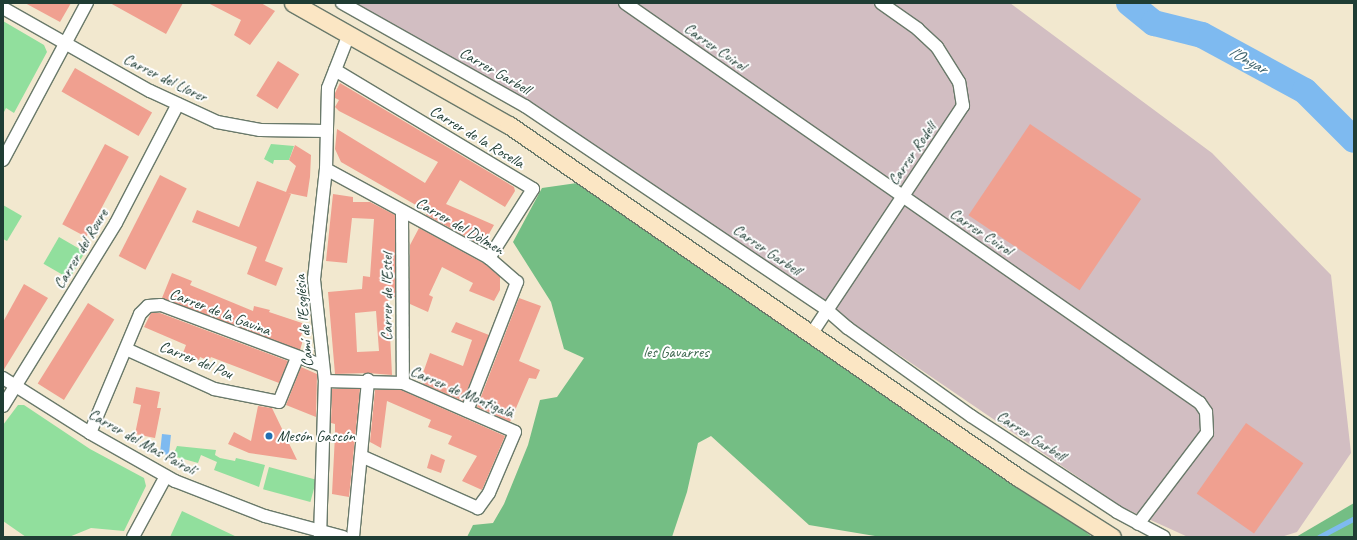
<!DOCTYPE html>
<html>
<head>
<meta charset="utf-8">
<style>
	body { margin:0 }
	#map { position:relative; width:1357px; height:540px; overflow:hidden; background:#f2e8cf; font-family:Caveat,sans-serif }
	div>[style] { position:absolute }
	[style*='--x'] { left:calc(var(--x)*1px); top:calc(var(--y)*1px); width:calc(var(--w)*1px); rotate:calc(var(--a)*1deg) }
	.industrial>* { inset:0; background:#d2bec2 }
	.green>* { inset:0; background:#91df9d; transform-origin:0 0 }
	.forest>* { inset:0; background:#74be84 }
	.water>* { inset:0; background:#7ebaf0; transform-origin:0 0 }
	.stream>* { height:4.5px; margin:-2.25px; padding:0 2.25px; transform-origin:2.25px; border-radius:2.25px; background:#7ebaf0 }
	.river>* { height:26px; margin:-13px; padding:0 13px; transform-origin:13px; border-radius:13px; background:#7ebaf0 }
	.building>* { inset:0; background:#f0a090; transform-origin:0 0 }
	.roads { filter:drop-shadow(1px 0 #69796a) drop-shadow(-1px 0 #69796a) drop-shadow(0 1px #69796a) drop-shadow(0 -1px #69796a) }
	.minor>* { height:12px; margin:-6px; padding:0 6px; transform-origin:6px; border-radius:6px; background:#fff }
	.secondary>* { height:17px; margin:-8.5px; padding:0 8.5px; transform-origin:8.5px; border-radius:8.5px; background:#fbe6c4 }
	.dots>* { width:11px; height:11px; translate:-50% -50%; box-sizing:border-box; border:2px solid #fff; border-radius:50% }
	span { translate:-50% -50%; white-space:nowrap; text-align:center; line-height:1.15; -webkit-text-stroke:4px #fff; paint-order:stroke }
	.street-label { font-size:16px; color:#1f3d34 }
	.park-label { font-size:16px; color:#3c664e }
	.poi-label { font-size:16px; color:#1f3d34 }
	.left { translate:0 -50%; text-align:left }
	.water-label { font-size:17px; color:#3c626c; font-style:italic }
	.frame { position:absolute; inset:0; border:4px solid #1f3d34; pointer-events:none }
</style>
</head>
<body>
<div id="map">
	<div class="industrial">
		<i style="clip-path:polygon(355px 3px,1010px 3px,1212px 153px,1331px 275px,1351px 453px,1297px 532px,1281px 537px,1188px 537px,1122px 507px,527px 101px)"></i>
	</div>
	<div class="green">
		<i style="clip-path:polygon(3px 21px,44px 45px,47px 52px,14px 113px,6px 108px,3px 114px)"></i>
		<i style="clip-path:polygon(271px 144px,294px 146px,289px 160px,274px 160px,273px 164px,264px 159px)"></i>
		<i style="clip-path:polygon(3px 205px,22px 216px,7px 241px,3px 239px)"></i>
		<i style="left:59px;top:237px;width:30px;height:31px;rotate:30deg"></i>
		<i style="clip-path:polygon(18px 405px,24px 405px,90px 449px,144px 478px,146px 486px,124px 531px,91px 528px,69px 537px,26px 537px,3px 521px,3px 425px)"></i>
		<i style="clip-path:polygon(177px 446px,216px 450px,215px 455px,220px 458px,235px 461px,236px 458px,265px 465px,259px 487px,214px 470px,217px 462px,201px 455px,198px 463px,173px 456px)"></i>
		<i style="left:269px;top:467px;width:49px;height:23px;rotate:15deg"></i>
		<i style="clip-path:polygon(182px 511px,237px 537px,170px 537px)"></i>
	</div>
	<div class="forest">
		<i style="clip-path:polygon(591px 181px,1019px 478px,1092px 537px,881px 537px,809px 525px,711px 436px,698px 443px,687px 492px,672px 537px,467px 537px,473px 525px,493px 523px,504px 504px,528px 445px,540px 400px,557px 397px,584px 358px,564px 349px,551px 302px,513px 242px,542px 188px)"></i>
		<i style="clip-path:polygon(1354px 503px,1354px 537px,1296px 537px)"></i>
	</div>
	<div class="water">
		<i style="left:162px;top:434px;width:9px;height:20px;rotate:6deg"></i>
	</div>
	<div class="stream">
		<i style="--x:1319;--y:537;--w:40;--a:-28"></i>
	</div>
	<div class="river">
		<i style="--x:1129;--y:3;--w:32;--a:39"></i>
		<i style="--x:1154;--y:23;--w:49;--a:14"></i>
		<i style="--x:1202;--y:35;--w:117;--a:28.5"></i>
		<i style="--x:1305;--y:91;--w:69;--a:45"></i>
	</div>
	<div class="building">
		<i style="clip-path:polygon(25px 3px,71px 3px,60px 22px)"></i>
		<i style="clip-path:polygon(110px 3px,183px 3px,166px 34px)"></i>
		<i style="clip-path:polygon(208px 3px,261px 3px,275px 11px,250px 45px,234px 35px,241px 20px)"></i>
		<i style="left:278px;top:61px;width:25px;height:41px;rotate:32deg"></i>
		<i style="left:75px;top:68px;width:89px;height:27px;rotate:30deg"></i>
		<i style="clip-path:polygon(340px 83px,514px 187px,515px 191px,505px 207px,460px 180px,446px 204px,494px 225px,486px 239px,478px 243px,426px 215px,428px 212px,341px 162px,335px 149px,337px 129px,425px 183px,438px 162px,339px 111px,335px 107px,339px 100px,335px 98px,335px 93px)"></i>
		<i style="left:1030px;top:124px;width:134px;height:110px;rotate:34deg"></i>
		<i style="left:105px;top:144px;width:27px;height:91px;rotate:28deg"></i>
		<i style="clip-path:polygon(295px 145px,311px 155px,310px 177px,307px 197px,288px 193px,291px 194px,265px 261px,283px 268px,276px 286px,247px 274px,257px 247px,192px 222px,197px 210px,239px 227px,257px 181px,286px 192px,296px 166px,289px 160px)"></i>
		<i style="left:160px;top:175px;width:30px;height:91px;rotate:27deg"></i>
		<i style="clip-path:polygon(evenodd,333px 194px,353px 197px,353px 202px,370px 202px,395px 215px,395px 297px,388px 294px,392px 375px,368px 373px,335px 374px,328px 292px,362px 289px,363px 276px,370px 277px,374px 219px,352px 218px,347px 263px,326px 261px,333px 194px,376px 311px,379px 351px,357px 352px,355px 313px,376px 311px)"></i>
		<i style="clip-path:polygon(419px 228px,485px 264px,500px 277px,500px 290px,494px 301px,469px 291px,473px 283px,442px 267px,429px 295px,433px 297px,428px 312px,410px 304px,410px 245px)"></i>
		<i style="clip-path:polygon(172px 273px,192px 281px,190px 285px,253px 311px,254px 306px,270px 310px,269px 312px,305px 324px,300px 339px,303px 340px,300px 350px,162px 298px)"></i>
		<i style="clip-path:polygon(24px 284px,48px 298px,3px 371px,3px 322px)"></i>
		<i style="clip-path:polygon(519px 298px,541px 306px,519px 361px,540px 370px,536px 379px,529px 378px,510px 422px,477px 407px)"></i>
		<i style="left:88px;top:303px;width:31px;height:95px;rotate:32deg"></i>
		<i style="clip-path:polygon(151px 313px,160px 313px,288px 361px,279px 383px,211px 357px,209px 361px,200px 357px,199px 360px,183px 353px,186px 345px,144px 327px)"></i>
		<i style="clip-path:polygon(456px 322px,489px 335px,463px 401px,423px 384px,426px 375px,423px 373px,430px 353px,463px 366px,472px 340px,451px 332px)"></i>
		<i style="clip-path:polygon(301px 367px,317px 374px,316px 417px,286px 405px)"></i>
		<i style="clip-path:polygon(136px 387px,160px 392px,157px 408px,161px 408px,155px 438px,135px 434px,141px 405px,133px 403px)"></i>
		<i style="clip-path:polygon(332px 389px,360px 389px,349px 497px,332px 494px,335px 435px,335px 424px,331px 423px)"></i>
		<i style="clip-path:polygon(375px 390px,401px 390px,505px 436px,482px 490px,462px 481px,477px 456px,448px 444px,452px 436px,428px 427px,431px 420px,410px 411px,387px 401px,381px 448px,370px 442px)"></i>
		<i style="clip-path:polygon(258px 406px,272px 408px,297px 460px,249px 453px,228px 444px,234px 432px,251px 441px)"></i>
		<i style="left:1246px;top:423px;width:70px;height:86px;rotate:35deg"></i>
		<i style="clip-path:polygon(431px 454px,445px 460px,441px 473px,427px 468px)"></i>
	</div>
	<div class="roads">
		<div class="minor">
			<i style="--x:342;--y:3;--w:210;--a:29.4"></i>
			<i style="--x:525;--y:106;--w:364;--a:34"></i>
			<i style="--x:827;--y:310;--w:28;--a:41"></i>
			<i style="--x:848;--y:328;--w:151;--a:35.6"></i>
			<i style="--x:971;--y:416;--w:175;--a:33.3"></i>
			<i style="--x:1117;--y:512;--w:53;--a:28"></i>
			<i style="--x:625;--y:3;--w:700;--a:34.82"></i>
			<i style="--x:1200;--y:403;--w:11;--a:56"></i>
			<i style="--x:1206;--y:412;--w:21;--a:87"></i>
			<i style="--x:1207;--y:433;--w:114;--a:127.2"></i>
			<i style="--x:3;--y:8;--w:169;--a:29.5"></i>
			<i style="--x:150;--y:91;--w:74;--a:24.8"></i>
			<i style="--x:217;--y:122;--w:44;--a:10.5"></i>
			<i style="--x:260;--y:130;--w:67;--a:0.9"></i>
			<i style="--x:335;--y:70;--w:231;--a:31"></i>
			<i style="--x:533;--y:189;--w:82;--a:122.5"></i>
			<i style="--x:3;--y:160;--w:178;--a:-61.9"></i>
			<i style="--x:326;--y:169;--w:186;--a:28.6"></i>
			<i style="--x:489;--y:258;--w:37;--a:41"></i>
			<i style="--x:517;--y:282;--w:138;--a:111.2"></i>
			<i style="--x:402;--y:211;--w:172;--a:89.7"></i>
			<i style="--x:812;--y:333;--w:273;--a:-56.4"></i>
			<i style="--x:963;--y:106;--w:24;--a:-99"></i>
			<i style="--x:959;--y:82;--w:41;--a:-122.2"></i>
			<i style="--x:937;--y:47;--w:26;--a:-137"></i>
			<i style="--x:918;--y:29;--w:45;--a:-144.9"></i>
			<i style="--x:126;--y:349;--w:97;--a:24.4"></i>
			<i style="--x:214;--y:389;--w:66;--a:11.3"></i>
			<i style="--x:279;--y:402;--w:48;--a:-67.8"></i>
			<i style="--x:3;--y:378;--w:103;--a:32.3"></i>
			<i style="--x:90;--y:433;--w:98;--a:29.5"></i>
			<i style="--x:175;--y:481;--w:97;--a:21.3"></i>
			<i style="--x:265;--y:516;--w:81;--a:15.1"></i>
			<i style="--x:325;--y:381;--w:78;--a:1.5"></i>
			<i style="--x:403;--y:383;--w:122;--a:23.6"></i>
			<i style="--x:515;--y:432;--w:66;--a:113.1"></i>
			<i style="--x:489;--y:493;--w:19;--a:126"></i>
			<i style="--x:478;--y:508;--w:128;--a:-156"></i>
			<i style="--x:3;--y:406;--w:215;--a:-58.3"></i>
			<i style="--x:116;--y:223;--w:134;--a:-62.5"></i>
			<i style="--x:90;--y:433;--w:129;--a:-67.2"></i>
			<i style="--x:140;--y:314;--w:11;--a:-45"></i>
			<i style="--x:148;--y:306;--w:13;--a:-4"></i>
			<i style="--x:161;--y:305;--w:173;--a:20.6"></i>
			<i style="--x:133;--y:537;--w:69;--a:-61.6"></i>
			<i style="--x:320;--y:537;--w:156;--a:-88.2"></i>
			<i style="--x:325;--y:381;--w:103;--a:-96.2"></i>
			<i style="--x:314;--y:279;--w:111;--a:-83.8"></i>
			<i style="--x:326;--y:169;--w:81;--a:-88.6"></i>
			<i style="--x:328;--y:88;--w:58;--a:-68.7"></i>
			<i style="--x:353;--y:537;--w:158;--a:-84.5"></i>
		</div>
		<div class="secondary">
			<i style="--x:293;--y:3;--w:248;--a:29.5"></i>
			<i style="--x:509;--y:125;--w:620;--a:34.69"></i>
			<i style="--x:1019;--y:478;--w:110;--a:32.4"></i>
		</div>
	</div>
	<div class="dots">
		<i style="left:269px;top:436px;background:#1f6fb2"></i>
	</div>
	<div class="street-label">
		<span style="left:715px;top:47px;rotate:35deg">Carrer Cuirol</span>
		<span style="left:495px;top:71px;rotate:30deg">Carrer Garbell</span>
		<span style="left:165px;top:78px;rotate:26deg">Carrer del Llorer</span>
		<span style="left:477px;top:137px;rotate:31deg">Carrer de la Rosella</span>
		<span style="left:912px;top:154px;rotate:-56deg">Carrer Rodell</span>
		<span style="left:460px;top:226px;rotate:30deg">Carrer del Dòlmen</span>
		<span style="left:981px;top:232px;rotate:34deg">Carrer Cuirol</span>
		<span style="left:81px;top:249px;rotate:-59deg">Carrer del Roure</span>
		<span style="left:767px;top:250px;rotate:34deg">Carrer Garbell</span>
		<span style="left:387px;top:297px;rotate:-90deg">Carrer de l'Estel</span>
		<span style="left:220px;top:312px;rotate:21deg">Carrer de la Gavina</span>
		<span style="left:304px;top:321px;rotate:-95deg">Camí de l'Església</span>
		<span style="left:196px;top:360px;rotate:22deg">Carrer del Pou</span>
		<span style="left:462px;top:392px;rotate:23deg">Carrer de Montigalà</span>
		<span style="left:1031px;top:436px;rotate:33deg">Carrer Garbell</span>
		<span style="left:142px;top:442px;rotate:29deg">Carrer del Mas Pairolí</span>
	</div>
	<div class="park-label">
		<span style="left:676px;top:352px">les Gavarres</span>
	</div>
	<div class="poi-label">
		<span class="left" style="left:277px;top:436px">Mesón Gascón</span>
	</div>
	<div class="water-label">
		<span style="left:1248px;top:60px;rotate:29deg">l'Onyar</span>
	</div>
	<div class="frame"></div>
</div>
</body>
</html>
